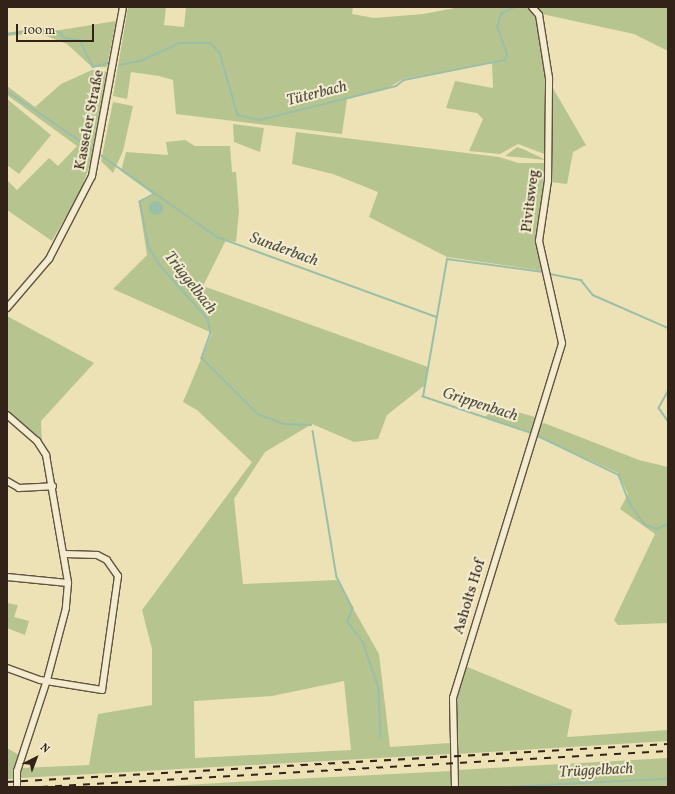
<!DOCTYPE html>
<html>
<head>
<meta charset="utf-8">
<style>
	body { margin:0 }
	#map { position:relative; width:675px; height:794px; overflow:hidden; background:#ede2b6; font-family:Vollkorn,serif }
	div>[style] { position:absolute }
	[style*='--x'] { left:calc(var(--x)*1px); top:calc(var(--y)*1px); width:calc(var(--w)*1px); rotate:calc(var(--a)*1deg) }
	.green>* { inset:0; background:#b6c490 }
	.water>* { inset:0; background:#9abfa8 }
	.round { border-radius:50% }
	.stream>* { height:1.5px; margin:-0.75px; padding:0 0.75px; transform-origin:0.75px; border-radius:0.75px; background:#9abfa8 }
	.roads { filter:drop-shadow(1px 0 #62523f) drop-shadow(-1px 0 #62523f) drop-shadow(0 1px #62523f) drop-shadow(0 -1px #62523f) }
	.minor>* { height:6px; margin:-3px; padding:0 3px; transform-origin:3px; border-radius:3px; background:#f3ecd0 }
	.rail>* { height:1.5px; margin-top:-0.75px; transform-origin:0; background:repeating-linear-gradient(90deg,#332217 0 7px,transparent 0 14px) }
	span { translate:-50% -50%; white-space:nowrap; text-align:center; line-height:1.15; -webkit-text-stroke:4px #f3ecd0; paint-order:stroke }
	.street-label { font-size:15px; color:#332217 }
	.water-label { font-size:16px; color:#525142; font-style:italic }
	.frame { position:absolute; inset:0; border:8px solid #332217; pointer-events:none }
	.north { position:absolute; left:16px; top:738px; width:40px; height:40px; -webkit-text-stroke:3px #f3ecd0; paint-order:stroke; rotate:42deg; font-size:11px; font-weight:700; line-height:16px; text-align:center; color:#332217 }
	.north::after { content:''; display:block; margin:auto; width:14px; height:18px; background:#332217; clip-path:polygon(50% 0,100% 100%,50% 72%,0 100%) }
	.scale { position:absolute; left:16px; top:24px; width:78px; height:18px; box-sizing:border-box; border:2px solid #332217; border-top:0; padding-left:5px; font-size:12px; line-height:14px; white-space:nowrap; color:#332217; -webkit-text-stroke:3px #f3ecd0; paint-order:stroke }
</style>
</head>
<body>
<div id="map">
	<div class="green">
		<i style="clip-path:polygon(128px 7px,166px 7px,164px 25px,184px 27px,186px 7px,353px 7px,352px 14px,374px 18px,423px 14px,460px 7px,529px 7px,538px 22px,545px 69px,547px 155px,518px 144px,500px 154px,469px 151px,483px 119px,477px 113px,446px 108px,455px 81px,493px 88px,492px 63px,403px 79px,386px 89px,347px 99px,342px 134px,176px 114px,173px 80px,159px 76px,131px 72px,127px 99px,113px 96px)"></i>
		<i style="clip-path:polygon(535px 7px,668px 7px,668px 51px,634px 34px,542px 14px)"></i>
		<i style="clip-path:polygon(116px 21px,107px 67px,92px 67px,67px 44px,39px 33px,7px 36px,7px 33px,41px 27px,54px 31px)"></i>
		<i style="clip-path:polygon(92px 70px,109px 72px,95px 150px,81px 190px,52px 241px,7px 210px,7px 180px,17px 190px,49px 158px,58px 166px,77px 146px,7px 95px,7px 86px,35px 107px,61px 84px)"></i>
		<i style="clip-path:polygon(550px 83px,586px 145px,573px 152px,567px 184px,550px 182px)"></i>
		<i style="clip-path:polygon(7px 99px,51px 135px,19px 174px,7px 165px)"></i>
		<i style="clip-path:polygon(113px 102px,133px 106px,123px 151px,113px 173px,101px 161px)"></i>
		<i style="clip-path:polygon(233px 124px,264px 128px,260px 152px,234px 142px)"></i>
		<i style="clip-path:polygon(296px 132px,499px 157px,518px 163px,544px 163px,546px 181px,536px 241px,544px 271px,447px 257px,369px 217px,378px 192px,333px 174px,292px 164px)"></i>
		<i style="clip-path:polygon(evenodd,185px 140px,195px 146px,230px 146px,232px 172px,236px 172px,239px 211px,236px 242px,226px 240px,203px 286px,428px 367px,425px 385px,387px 415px,378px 439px,354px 442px,312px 424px,265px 452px,234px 499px,243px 584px,337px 580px,379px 654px,390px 747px,450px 743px,451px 754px,20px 778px,22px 768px,89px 765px,98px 714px,152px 705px,152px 649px,142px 610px,252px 462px,197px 410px,183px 402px,212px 333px,113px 289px,147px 255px,139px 203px,154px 195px,121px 171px,126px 152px,168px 155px,166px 142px,185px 140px,344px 681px,351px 750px,195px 758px,194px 701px,272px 696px,344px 681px)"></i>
		<i style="clip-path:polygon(517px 147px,523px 149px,546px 160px,505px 156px)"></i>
		<i style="clip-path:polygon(7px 316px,94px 363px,41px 421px,42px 441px,7px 411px)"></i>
		<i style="clip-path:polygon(497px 406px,535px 417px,531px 432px,485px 417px)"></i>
		<i style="clip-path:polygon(544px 423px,639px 460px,668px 467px,668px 623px,618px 625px,614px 620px,655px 534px,620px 509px,628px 494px,618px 473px,535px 435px,539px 425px)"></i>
		<i style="clip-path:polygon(7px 603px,18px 605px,14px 617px,29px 621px,25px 635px,7px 628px)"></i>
		<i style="clip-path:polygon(465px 666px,572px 710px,567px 737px,668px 730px,668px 741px,457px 754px,456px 698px)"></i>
		<i style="clip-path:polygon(7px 748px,19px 755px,14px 779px,7px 779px)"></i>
		<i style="clip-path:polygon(668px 758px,668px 787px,458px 787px,457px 770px)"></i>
		<i style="clip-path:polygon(452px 771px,453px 787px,153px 787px,235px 782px)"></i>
	</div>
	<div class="water">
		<i class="round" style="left:149px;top:201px;width:14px;height:14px"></i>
	</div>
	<div class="stream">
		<i style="--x:7;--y:34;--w:34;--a:-8"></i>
		<i style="--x:41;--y:29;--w:18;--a:9"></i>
		<i style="--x:59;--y:32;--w:8;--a:45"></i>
		<i style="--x:65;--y:38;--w:15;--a:8"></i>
		<i style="--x:80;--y:40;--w:30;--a:64"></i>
		<i style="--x:93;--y:67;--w:16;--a:-15"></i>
		<i style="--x:120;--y:65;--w:24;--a:-12"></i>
		<i style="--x:143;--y:60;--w:41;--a:-24.7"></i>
		<i style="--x:180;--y:43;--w:31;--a:0"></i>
		<i style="--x:211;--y:43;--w:13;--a:48"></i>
		<i style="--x:220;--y:53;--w:65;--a:73.8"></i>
		<i style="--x:238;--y:115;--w:23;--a:13"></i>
		<i style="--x:260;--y:120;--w:140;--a:-14"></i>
		<i style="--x:396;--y:86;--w:10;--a:-37"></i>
		<i style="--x:404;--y:80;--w:103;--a:-11.2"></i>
		<i style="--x:505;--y:60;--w:6;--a:-72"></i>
		<i style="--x:507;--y:54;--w:29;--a:-110"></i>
		<i style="--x:497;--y:27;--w:14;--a:-73"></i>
		<i style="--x:501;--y:14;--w:16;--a:-27"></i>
		<i style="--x:7;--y:91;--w:107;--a:34.3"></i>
		<i style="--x:98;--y:153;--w:146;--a:35.2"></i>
		<i style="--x:217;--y:237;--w:234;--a:20"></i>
		<i style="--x:155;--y:194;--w:17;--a:152"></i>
		<i style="--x:140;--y:202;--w:46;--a:78.7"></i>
		<i style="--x:149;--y:247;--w:21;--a:59"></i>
		<i style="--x:160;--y:265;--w:72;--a:48.4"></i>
		<i style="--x:208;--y:319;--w:14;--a:78"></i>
		<i style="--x:211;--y:333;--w:27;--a:110"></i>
		<i style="--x:202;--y:358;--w:79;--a:45"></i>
		<i style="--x:258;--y:414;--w:28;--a:21"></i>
		<i style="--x:284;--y:424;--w:27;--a:2"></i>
		<i style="--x:550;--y:274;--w:32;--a:11"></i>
		<i style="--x:581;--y:280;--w:19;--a:51"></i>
		<i style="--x:593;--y:295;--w:82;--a:23.7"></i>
		<i style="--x:668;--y:392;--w:18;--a:119"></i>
		<i style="--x:659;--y:408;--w:16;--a:55"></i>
		<i style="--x:313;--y:431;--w:148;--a:80.7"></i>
		<i style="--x:337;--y:577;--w:35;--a:63"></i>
		<i style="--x:353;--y:608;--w:15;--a:110"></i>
		<i style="--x:348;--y:622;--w:25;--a:53"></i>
		<i style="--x:363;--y:642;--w:49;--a:70.8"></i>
		<i style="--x:379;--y:688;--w:50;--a:87.7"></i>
		<i style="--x:530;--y:433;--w:113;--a:-161.4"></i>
		<i style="--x:423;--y:397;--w:140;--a:-80.1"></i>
		<i style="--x:447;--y:259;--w:97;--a:7.7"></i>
		<i style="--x:536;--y:435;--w:92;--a:25.7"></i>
		<i style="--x:619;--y:475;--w:30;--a:69"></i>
		<i style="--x:630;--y:503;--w:25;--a:56"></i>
		<i style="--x:644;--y:524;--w:14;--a:21"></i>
		<i style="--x:657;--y:529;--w:12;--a:-24"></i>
		<i style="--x:502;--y:787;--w:166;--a:-2.8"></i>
	</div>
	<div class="roads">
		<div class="minor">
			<i style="--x:7;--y:308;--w:65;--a:-49.4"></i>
			<i style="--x:49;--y:259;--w:93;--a:-62.6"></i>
			<i style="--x:92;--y:176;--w:172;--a:-79.6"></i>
			<i style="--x:7;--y:415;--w:40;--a:41"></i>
			<i style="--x:37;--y:441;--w:17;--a:57"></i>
			<i style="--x:46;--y:455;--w:130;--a:80.2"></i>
			<i style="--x:68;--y:583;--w:25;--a:95"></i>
			<i style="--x:66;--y:608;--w:74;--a:104.8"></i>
			<i style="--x:47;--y:680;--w:96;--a:108.2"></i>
			<i style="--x:17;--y:771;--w:16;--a:90"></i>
			<i style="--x:7;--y:481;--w:14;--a:30"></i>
			<i style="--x:19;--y:488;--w:34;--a:-3"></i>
			<i style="--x:7;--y:577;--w:61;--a:5.6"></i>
			<i style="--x:7;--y:668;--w:35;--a:20"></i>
			<i style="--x:40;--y:680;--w:63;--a:9.2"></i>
			<i style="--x:102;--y:690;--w:115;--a:-82"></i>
			<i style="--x:118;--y:576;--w:19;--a:-125"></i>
			<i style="--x:107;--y:560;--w:11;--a:-153"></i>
			<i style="--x:97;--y:555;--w:32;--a:-178"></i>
			<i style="--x:455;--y:787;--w:89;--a:-91.3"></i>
			<i style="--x:453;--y:698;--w:371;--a:-72.9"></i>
			<i style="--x:562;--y:343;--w:105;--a:-102.7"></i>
			<i style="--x:539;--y:241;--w:61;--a:-81.5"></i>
			<i style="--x:548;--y:181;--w:103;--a:-89.4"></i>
			<i style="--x:549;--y:78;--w:64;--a:-99"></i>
			<i style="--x:539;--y:15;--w:11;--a:-131"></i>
		</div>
	</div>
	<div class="rail">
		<i style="--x:7;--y:782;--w:662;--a:-3.29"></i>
		<i style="--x:41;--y:787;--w:628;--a:-3.29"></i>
	</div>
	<div class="street-label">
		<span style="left:90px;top:120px;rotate:-79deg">Kasseler Straße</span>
		<span style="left:531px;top:201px;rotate:-83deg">Pivitsweg</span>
		<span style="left:470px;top:597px;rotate:-73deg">Asholts Hof</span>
	</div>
	<div class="water-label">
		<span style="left:317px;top:94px;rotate:-14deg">Tüterbach</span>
		<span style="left:284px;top:250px;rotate:20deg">Sunderbach</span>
		<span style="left:190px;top:283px;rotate:52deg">Trüggelbach</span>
		<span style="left:480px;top:405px;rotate:18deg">Grippenbach</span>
		<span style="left:596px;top:771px;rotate:-3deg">Trüggelbach</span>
	</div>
	<div class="frame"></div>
	<div class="north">N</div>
	<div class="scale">100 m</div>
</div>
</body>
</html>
